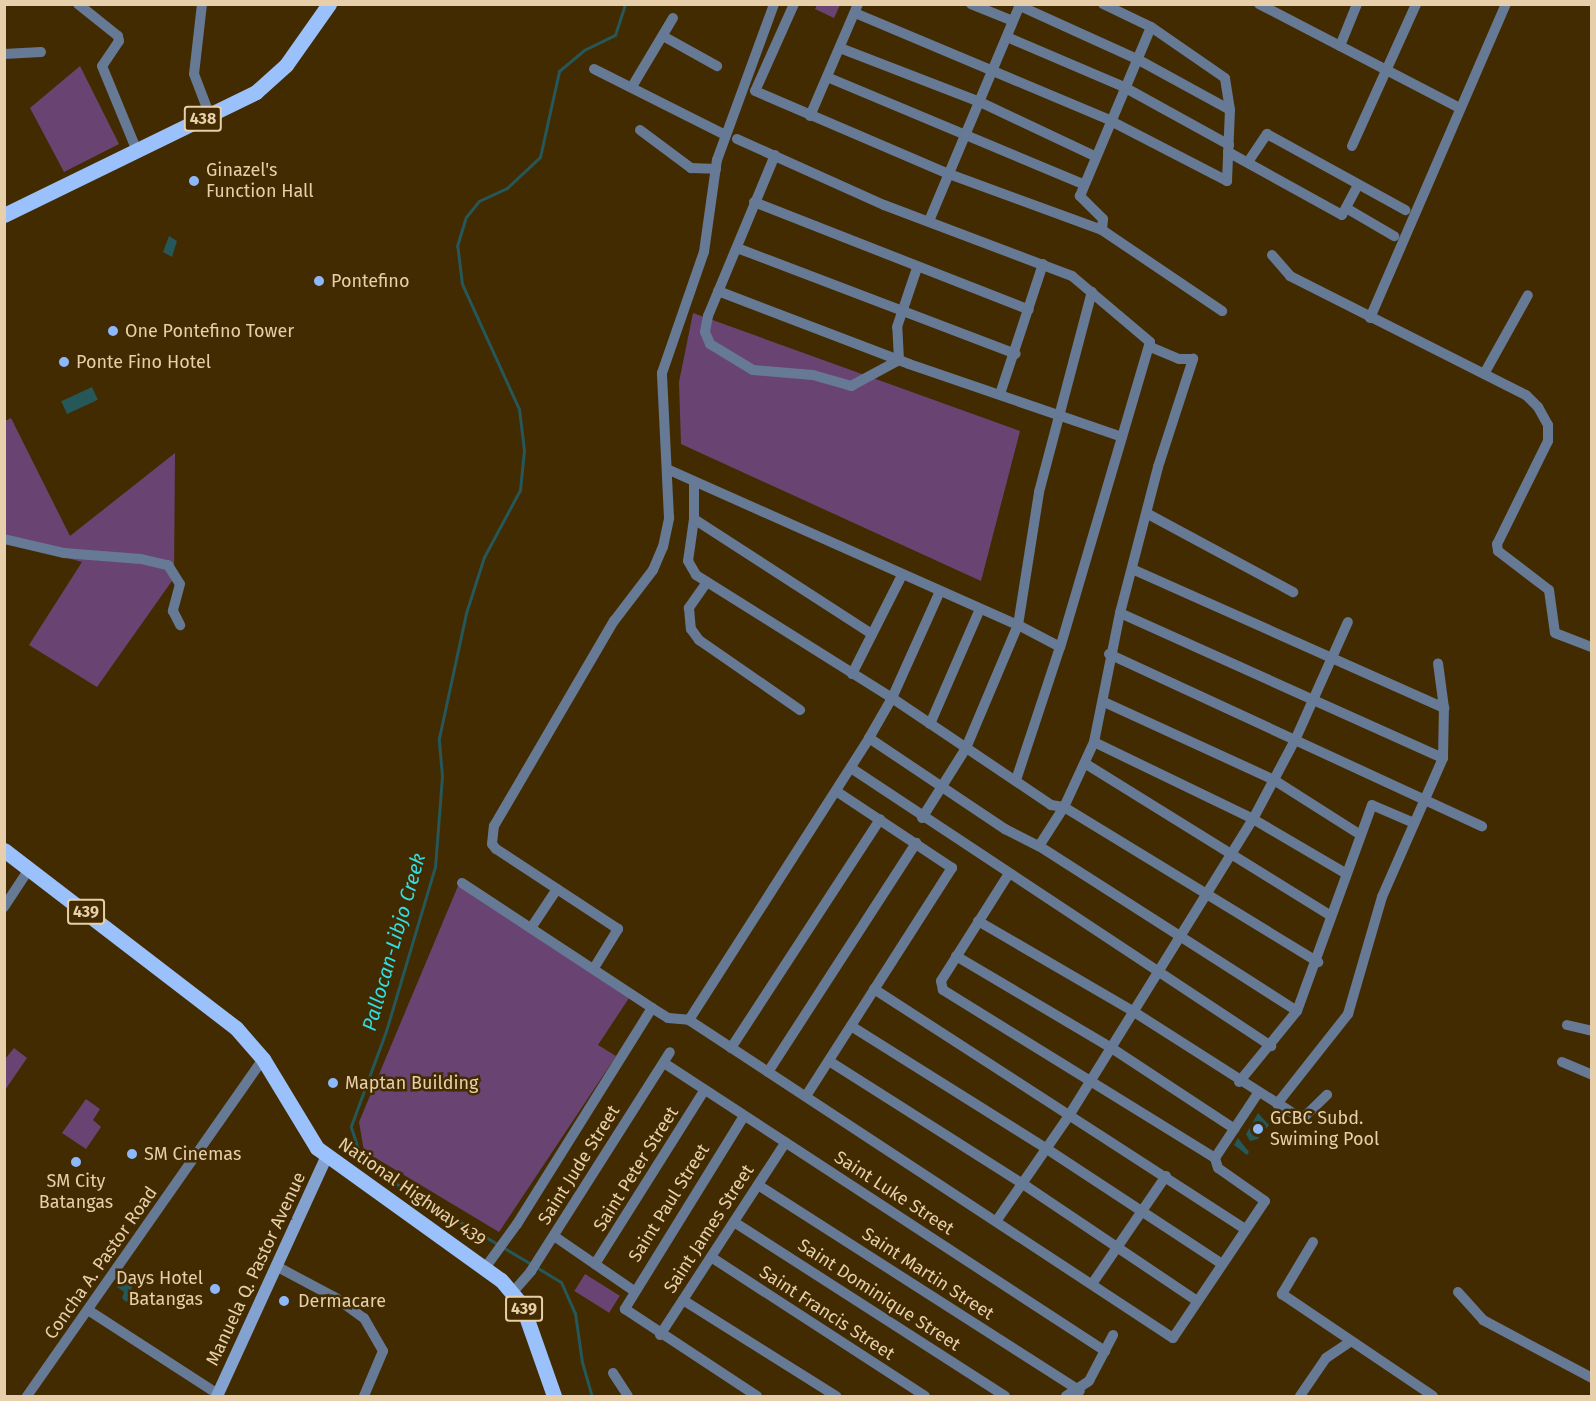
<!DOCTYPE html>
<html>
<head>
<meta charset="utf-8">
<style>
	body { margin:0 }
	#map { position:relative; width:1596px; height:1401px; overflow:hidden; background:#422b00; font-family:"Fira Sans",sans-serif }
	div>[style] { position:absolute }
	[style*='--x'] { left:calc(var(--x)*1px); top:calc(var(--y)*1px); width:calc(var(--w)*1px); rotate:calc(var(--a)*1deg) }
	.green>* { inset:0; background:#694473; transform-origin:0 0 }
	.water>* { inset:0; background:#265759; transform-origin:0 0 }
	.stream>* { height:3px; margin:-1.5px; padding:0 1.5px; transform-origin:1.5px; border-radius:1.5px; background:#265759 }
	.minor>* { height:10px; margin:-5px; padding:0 5px; transform-origin:5px; border-radius:5px; background:#667995 }
	.secondary>* { height:12px; margin:-6px; padding:0 6px; transform-origin:6px; border-radius:6px; background:#84a2cf }
	.primary>* { height:15px; margin:-7.5px; padding:0 7.5px; transform-origin:7.5px; border-radius:7.5px; background:#9bc1fc }
	.dots>* { width:16px; height:16px; translate:-50% -50%; box-sizing:border-box; border:3px solid #422b00; border-radius:50% }
	span { translate:-50% -50%; white-space:nowrap; text-align:center; line-height:1.15; -webkit-text-stroke:5px #422b00; paint-order:stroke }
	.shield-label span { padding:2px 4px; background:#422b00; border:2px solid; border-radius:4px; -webkit-text-stroke-width:0 }
	.shield-label { font-size:16px; color:#e6cfaa; font-weight:700 }
	.poi-label { font-size:18px; color:#e6cfaa }
	.left { translate:0 -50%; text-align:left }
	.right { translate:-100% -50%; text-align:right }
	.street-label { font-size:18px; color:#e6cfaa }
	.water-label { font-size:20px; color:#31dce2; font-style:italic }
	.frame { position:absolute; inset:0; border:6px solid #e6cfaa; pointer-events:none }
</style>
</head>
<body>
<div id="map">
	<div class="green">
		<i style="clip-path:polygon(817px 5px,817px 4px,840px 5px,834px 18px,815px 9px)"></i>
		<i style="clip-path:polygon(80px 66px,119px 144px,64px 172px,30px 108px)"></i>
		<i style="clip-path:polygon(693px 313px,1020px 431px,981px 581px,681px 444px,679px 382px)"></i>
		<i style="clip-path:polygon(11px 418px,70px 536px,175px 453px,174px 578px,97px 687px,29px 645px,82px 562px,5px 541px,5px 421px)"></i>
		<i style="clip-path:polygon(458px 886px,629px 998px,598px 1045px,616px 1056px,499px 1232px,364px 1151px,359px 1122px)"></i>
		<i style="clip-path:polygon(14px 1048px,27px 1058px,5px 1090px,5px 1059px)"></i>
		<i style="clip-path:polygon(86px 1099px,100px 1109px,93px 1120px,101px 1127px,86px 1149px,62px 1133px)"></i>
		<i style="left:585px;top:1274px;width:41px;height:20px;rotate:32deg"></i>
	</div>
	<div class="water">
		<i style="clip-path:polygon(169px 236px,177px 241px,172px 257px,163px 252px)"></i>
		<i style="left:92px;top:387px;width:14px;height:34px;rotate:65deg"></i>
		<i style="clip-path:polygon(1258px 1113px,1269px 1125px,1258px 1139px,1250px 1141px,1246px 1134px)"></i>
		<i style="clip-path:polygon(1238px 1138px,1249px 1152px,1247px 1155px,1234px 1145px)"></i>
		<i style="clip-path:polygon(121px 1277px,132px 1282px,131px 1298px,126px 1302px,122px 1298px,124px 1292px,117px 1287px)"></i>
	</div>
	<div class="stream">
		<i style="--x:531;--y:1264;--w:196;--a:-149.2"></i>
		<i style="--x:363;--y:1164;--w:40;--a:-108"></i>
		<i style="--x:351;--y:1126;--w:101;--a:-69.8"></i>
		<i style="--x:386;--y:1031;--w:171;--a:-73.4"></i>
		<i style="--x:435;--y:867;--w:91;--a:-85.6"></i>
		<i style="--x:442;--y:776;--w:38;--a:-95"></i>
		<i style="--x:439;--y:738;--w:128;--a:-77.8"></i>
		<i style="--x:466;--y:613;--w:59;--a:-72.2"></i>
		<i style="--x:484;--y:557;--w:76;--a:-61.8"></i>
		<i style="--x:520;--y:490;--w:40;--a:-84.3"></i>
		<i style="--x:524;--y:450;--w:41;--a:-97"></i>
		<i style="--x:519;--y:409;--w:137;--a:-114.5"></i>
		<i style="--x:462;--y:284;--w:38;--a:-97"></i>
		<i style="--x:457;--y:246;--w:30;--a:-73"></i>
		<i style="--x:466;--y:217;--w:21;--a:-51"></i>
		<i style="--x:479;--y:201;--w:31;--a:-25"></i>
		<i style="--x:507;--y:188;--w:45;--a:-43.2"></i>
		<i style="--x:540;--y:157;--w:88;--a:-77.5"></i>
		<i style="--x:559;--y:71;--w:33;--a:-40"></i>
		<i style="--x:584;--y:50;--w:34;--a:-26"></i>
		<i style="--x:615;--y:35;--w:33;--a:-72"></i>
		<i style="--x:536;--y:1267;--w:29;--a:31"></i>
		<i style="--x:561;--y:1282;--w:34;--a:66"></i>
		<i style="--x:575;--y:1313;--w:49;--a:81.9"></i>
		<i style="--x:582;--y:1362;--w:35;--a:74"></i>
	</div>
	<div class="minor">
		<i style="--x:78;--y:4;--w:51;--a:38.7"></i>
		<i style="--x:118;--y:36;--w:5;--a:79"></i>
		<i style="--x:119;--y:41;--w:30;--a:124"></i>
		<i style="--x:102;--y:66;--w:92;--a:67.6"></i>
		<i style="--x:202;--y:4;--w:70;--a:96.5"></i>
		<i style="--x:194;--y:74;--w:45;--a:69.1"></i>
		<i style="--x:794;--y:4;--w:95;--a:114.1"></i>
		<i style="--x:755;--y:91;--w:211;--a:23.2"></i>
		<i style="--x:949;--y:174;--w:163;--a:20.1"></i>
		<i style="--x:1102;--y:230;--w:145;--a:34"></i>
		<i style="--x:971;--y:4;--w:45;--a:22"></i>
		<i style="--x:1259;--y:4;--w:226;--a:27.4"></i>
		<i style="--x:1020;--y:6;--w:128;--a:24.4"></i>
		<i style="--x:1137;--y:59;--w:106;--a:28.7"></i>
		<i style="--x:855;--y:13;--w:276;--a:22.8"></i>
		<i style="--x:1109;--y:120;--w:133;--a:27.3"></i>
		<i style="--x:1227;--y:181;--w:71;--a:-87.6"></i>
		<i style="--x:1230;--y:110;--w:32;--a:-99"></i>
		<i style="--x:1225;--y:78;--w:90;--a:-145.4"></i>
		<i style="--x:1151;--y:27;--w:53;--a:-154.4"></i>
		<i style="--x:663;--y:36;--w:62;--a:29.1"></i>
		<i style="--x:1007;--y:37;--w:127;--a:23.1"></i>
		<i style="--x:1124;--y:87;--w:120;--a:28.9"></i>
		<i style="--x:1340;--y:46;--w:45;--a:-68"></i>
		<i style="--x:840;--y:48;--w:150;--a:21.1"></i>
		<i style="--x:980;--y:102;--w:126;--a:25.3"></i>
		<i style="--x:4;--y:54;--w:37;--a:-3"></i>
		<i style="--x:594;--y:69;--w:147;--a:26.7"></i>
		<i style="--x:827;--y:77;--w:277;--a:22.7"></i>
		<i style="--x:633;--y:85;--w:78;--a:-59.2"></i>
		<i style="--x:810;--y:116;--w:122;--a:-66.8"></i>
		<i style="--x:640;--y:130;--w:64;--a:36.7"></i>
		<i style="--x:691;--y:168;--w:25;--a:2"></i>
		<i style="--x:737;--y:139;--w:161;--a:24.2"></i>
		<i style="--x:884;--y:205;--w:201;--a:20.7"></i>
		<i style="--x:1072;--y:276;--w:102;--a:40.2"></i>
		<i style="--x:1150;--y:342;--w:318;--a:106.4"></i>
		<i style="--x:1060;--y:647;--w:140;--a:108.3"></i>
		<i style="--x:1352;--y:146;--w:156;--a:-65.7"></i>
		<i style="--x:1228;--y:152;--w:130;--a:28.9"></i>
		<i style="--x:1342;--y:215;--w:34;--a:-62"></i>
		<i style="--x:775;--y:155;--w:174;--a:112.6"></i>
		<i style="--x:708;--y:316;--w:16;--a:101"></i>
		<i style="--x:705;--y:332;--w:13;--a:67"></i>
		<i style="--x:710;--y:344;--w:50;--a:31.2"></i>
		<i style="--x:753;--y:370;--w:60;--a:4.8"></i>
		<i style="--x:813;--y:375;--w:40;--a:16"></i>
		<i style="--x:851;--y:386;--w:55;--a:-28.4"></i>
		<i style="--x:899;--y:360;--w:33;--a:-93"></i>
		<i style="--x:897;--y:327;--w:62;--a:-71.3"></i>
		<i style="--x:1248;--y:162;--w:34;--a:-56"></i>
		<i style="--x:1267;--y:134;--w:158;--a:28.8"></i>
		<i style="--x:754;--y:202;--w:295;--a:21.4"></i>
		<i style="--x:1346;--y:208;--w:56;--a:30.3"></i>
		<i style="--x:929;--y:221;--w:235;--a:-67.2"></i>
		<i style="--x:1102;--y:230;--w:11;--a:-85"></i>
		<i style="--x:1103;--y:219;--w:33;--a:-135"></i>
		<i style="--x:1080;--y:196;--w:183;--a:-67.2"></i>
		<i style="--x:737;--y:248;--w:298;--a:20.8"></i>
		<i style="--x:1272;--y:255;--w:28;--a:49"></i>
		<i style="--x:1290;--y:276;--w:264;--a:26.8"></i>
		<i style="--x:1526;--y:395;--w:17;--a:45"></i>
		<i style="--x:1538;--y:407;--w:21;--a:61"></i>
		<i style="--x:1548;--y:425;--w:16;--a:90"></i>
		<i style="--x:1548;--y:441;--w:115;--a:116.3"></i>
		<i style="--x:1497;--y:544;--w:7;--a:82"></i>
		<i style="--x:1498;--y:551;--w:64;--a:37.4"></i>
		<i style="--x:1549;--y:590;--w:43;--a:82.1"></i>
		<i style="--x:1555;--y:633;--w:40;--a:21"></i>
		<i style="--x:718;--y:291;--w:204;--a:20.9"></i>
		<i style="--x:909;--y:364;--w:225;--a:18.9"></i>
		<i style="--x:1370;--y:318;--w:342;--a:-66.6"></i>
		<i style="--x:1484;--y:374;--w:90;--a:-60.9"></i>
		<i style="--x:1000;--y:394;--w:137;--a:-71.7"></i>
		<i style="--x:667;--y:469;--w:384;--a:24"></i>
		<i style="--x:1018;--y:625;--w:47;--a:27.6"></i>
		<i style="--x:694;--y:482;--w:37;--a:90"></i>
		<i style="--x:694;--y:519;--w:42;--a:98.1"></i>
		<i style="--x:688;--y:561;--w:16;--a:60"></i>
		<i style="--x:696;--y:575;--w:231;--a:32.1"></i>
		<i style="--x:892;--y:698;--w:192;--a:33.9"></i>
		<i style="--x:1051;--y:805;--w:13;--a:9"></i>
		<i style="--x:1064;--y:807;--w:298;--a:31.4"></i>
		<i style="--x:1148;--y:514;--w:165;--a:28.3"></i>
		<i style="--x:694;--y:519;--w:212;--a:32.9"></i>
		<i style="--x:4;--y:539;--w:62;--a:13.1"></i>
		<i style="--x:64;--y:553;--w:77;--a:4.5"></i>
		<i style="--x:141;--y:559;--w:28;--a:13"></i>
		<i style="--x:168;--y:565;--w:22;--a:58"></i>
		<i style="--x:180;--y:584;--w:28;--a:105"></i>
		<i style="--x:173;--y:611;--w:16;--a:63"></i>
		<i style="--x:1132;--y:569;--w:342;--a:24"></i>
		<i style="--x:707;--y:582;--w:32;--a:125"></i>
		<i style="--x:689;--y:608;--w:21;--a:85"></i>
		<i style="--x:691;--y:629;--w:14;--a:54"></i>
		<i style="--x:699;--y:640;--w:123;--a:34.7"></i>
		<i style="--x:1120;--y:613;--w:354;--a:24.2"></i>
		<i style="--x:1109;--y:654;--w:411;--a:24.8"></i>
		<i style="--x:852;--y:674;--w:111;--a:-63.2"></i>
		<i style="--x:1104;--y:702;--w:187;--a:24.6"></i>
		<i style="--x:1274;--y:780;--w:101;--a:32.4"></i>
		<i style="--x:930;--y:724;--w:125;--a:-66.5"></i>
		<i style="--x:869;--y:738;--w:164;--a:33.8"></i>
		<i style="--x:1005;--y:829;--w:38;--a:27"></i>
		<i style="--x:1039;--y:846;--w:306;--a:32.6"></i>
		<i style="--x:1094;--y:742;--w:177;--a:25.8"></i>
		<i style="--x:1253;--y:819;--w:107;--a:30.4"></i>
		<i style="--x:1086;--y:764;--w:288;--a:31.8"></i>
		<i style="--x:851;--y:768;--w:504;--a:33.5"></i>
		<i style="--x:922;--y:818;--w:83;--a:-57.8"></i>
		<i style="--x:966;--y:748;--w:134;--a:-67.1"></i>
		<i style="--x:1018;--y:625;--w:135;--a:-81"></i>
		<i style="--x:1039;--y:492;--w:207;--a:-75.2"></i>
		<i style="--x:1039;--y:846;--w:46;--a:-57.3"></i>
		<i style="--x:1064;--y:807;--w:72;--a:-65.2"></i>
		<i style="--x:1094;--y:742;--w:132;--a:-78.6"></i>
		<i style="--x:1120;--y:613;--w:151;--a:-75.4"></i>
		<i style="--x:1158;--y:467;--w:114;--a:-72"></i>
		<i style="--x:1193;--y:359;--w:14;--a:180"></i>
		<i style="--x:1179;--y:359;--w:30;--a:-157"></i>
		<i style="--x:462;--y:883;--w:227;--a:33.3"></i>
		<i style="--x:652;--y:1008;--w:19;--a:32"></i>
		<i style="--x:668;--y:1018;--w:21;--a:5"></i>
		<i style="--x:689;--y:1020;--w:579;--a:33.31"></i>
		<i style="--x:1173;--y:1338;--w:165;--a:-56.1"></i>
		<i style="--x:1265;--y:1201;--w:57;--a:-144.9"></i>
		<i style="--x:1218;--y:1168;--w:10;--a:-107"></i>
		<i style="--x:1215;--y:1158;--w:320;--a:-148.3"></i>
		<i style="--x:943;--y:990;--w:9;--a:-103"></i>
		<i style="--x:941;--y:981;--w:125;--a:-57.7"></i>
		<i style="--x:4;--y:907;--w:45;--a:-56.7"></i>
		<i style="--x:978;--y:921;--w:177;--a:30.2"></i>
		<i style="--x:1131;--y:1010;--w:203;--a:32.5"></i>
		<i style="--x:1302;--y:1119;--w:35;--a:-44"></i>
		<i style="--x:531;--y:928;--w:47;--a:-56.3"></i>
		<i style="--x:956;--y:956;--w:179;--a:30.6"></i>
		<i style="--x:1110;--y:1047;--w:149;--a:33.3"></i>
		<i style="--x:594;--y:968;--w:46;--a:-58.4"></i>
		<i style="--x:618;--y:929;--w:146;--a:-146.7"></i>
		<i style="--x:496;--y:849;--w:6;--a:-129"></i>
		<i style="--x:492;--y:844;--w:18;--a:-84"></i>
		<i style="--x:494;--y:826;--w:238;--a:-59.7"></i>
		<i style="--x:614;--y:621;--w:64;--a:-52.6"></i>
		<i style="--x:653;--y:570;--w:25;--a:-67"></i>
		<i style="--x:663;--y:547;--w:30;--a:-78"></i>
		<i style="--x:669;--y:518;--w:145;--a:-92.8"></i>
		<i style="--x:662;--y:373;--w:128;--a:-70.9"></i>
		<i style="--x:704;--y:252;--w:93;--a:-82"></i>
		<i style="--x:717;--y:160;--w:166;--a:-69.9"></i>
		<i style="--x:874;--y:989;--w:440;--a:32.9"></i>
		<i style="--x:689;--y:1020;--w:335;--a:-57.4"></i>
		<i style="--x:869;--y:738;--w:46;--a:-60.1"></i>
		<i style="--x:892;--y:698;--w:117;--a:-65.8"></i>
		<i style="--x:1567;--y:1025;--w:26;--a:13"></i>
		<i style="--x:851;--y:1026;--w:231;--a:32.1"></i>
		<i style="--x:1047;--y:1149;--w:209;--a:33.3"></i>
		<i style="--x:731;--y:1048;--w:273;--a:-56.9"></i>
		<i style="--x:829;--y:1061;--w:230;--a:32.4"></i>
		<i style="--x:1023;--y:1184;--w:210;--a:33.9"></i>
		<i style="--x:1562;--y:1062;--w:33;--a:23"></i>
		<i style="--x:664;--y:1063;--w:527;--a:33.15"></i>
		<i style="--x:768;--y:1072;--w:273;--a:-57.1"></i>
		<i style="--x:1239;--y:1082;--w:92;--a:-50.8"></i>
		<i style="--x:1297;--y:1011;--w:219;--a:-70"></i>
		<i style="--x:1372;--y:805;--w:46;--a:23.2"></i>
		<i style="--x:806;--y:1096;--w:271;--a:-57.4"></i>
		<i style="--x:952;--y:868;--w:139;--a:-146.4"></i>
		<i style="--x:1277;--y:1104;--w:115;--a:-51.7"></i>
		<i style="--x:1348;--y:1014;--w:122;--a:-73.8"></i>
		<i style="--x:1382;--y:897;--w:152;--a:-66.3"></i>
		<i style="--x:1443;--y:758;--w:50;--a:-88.9"></i>
		<i style="--x:1444;--y:708;--w:45;--a:-97.6"></i>
		<i style="--x:744;--y:1116;--w:227;--a:121.7"></i>
		<i style="--x:625;--y:1309;--w:158;--a:33.4"></i>
		<i style="--x:1215;--y:1158;--w:78;--a:-56.5"></i>
		<i style="--x:758;--y:1185;--w:382;--a:32.6"></i>
		<i style="--x:997;--y:1220;--w:129;--a:-55.4"></i>
		<i style="--x:1070;--y:1114;--w:347;--a:-58.2"></i>
		<i style="--x:1253;--y:819;--w:92;--a:-62"></i>
		<i style="--x:1296;--y:738;--w:127;--a:-65.9"></i>
		<i style="--x:734;--y:1222;--w:322;--a:32.7"></i>
		<i style="--x:554;--y:1236;--w:97;--a:34.5"></i>
		<i style="--x:1313;--y:1242;--w:61;--a:120.8"></i>
		<i style="--x:1282;--y:1294;--w:182;--a:34"></i>
		<i style="--x:711;--y:1257;--w:255;--a:33"></i>
		<i style="--x:595;--y:1264;--w:204;--a:-57.8"></i>
		<i style="--x:276;--y:1266;--w:68;--a:28.1"></i>
		<i style="--x:336;--y:1298;--w:34;--a:36"></i>
		<i style="--x:364;--y:1318;--w:38;--a:60"></i>
		<i style="--x:383;--y:1351;--w:49;--a:112.9"></i>
		<i style="--x:485;--y:1268;--w:54;--a:-54"></i>
		<i style="--x:517;--y:1224;--w:255;--a:-58"></i>
		<i style="--x:1092;--y:1284;--w:131;--a:-55.6"></i>
		<i style="--x:513;--y:1292;--w:28;--a:-49"></i>
		<i style="--x:531;--y:1271;--w:259;--a:-57.6"></i>
		<i style="--x:1458;--y:1292;--w:38;--a:48"></i>
		<i style="--x:1483;--y:1320;--w:123;--a:28"></i>
		<i style="--x:683;--y:1300;--w:181;--a:32.1"></i>
		<i style="--x:88;--y:1310;--w:155;--a:32.9"></i>
		<i style="--x:660;--y:1335;--w:230;--a:-56.9"></i>
		<i style="--x:613;--y:1373;--w:27;--a:57"></i>
		<i style="--x:27;--y:1396;--w:411;--a:-55"></i>
		<i style="--x:1066;--y:1396;--w:27;--a:-33"></i>
		<i style="--x:1089;--y:1381;--w:52;--a:-62.4"></i>
		<i style="--x:1300;--y:1396;--w:46;--a:-55.6"></i>
		<i style="--x:1326;--y:1358;--w:29;--a:-34"></i>
	</div>
	<div class="secondary">
		<i style="--x:217;--y:1396;--w:264;--a:-65.4"></i>
	</div>
	<div class="primary">
		<i style="--x:4;--y:215;--w:280;--a:-26"></i>
		<i style="--x:256;--y:92;--w:40;--a:-42"></i>
		<i style="--x:286;--y:65;--w:75;--a:-54.8"></i>
		<i style="--x:4;--y:850;--w:292;--a:37.5"></i>
		<i style="--x:236;--y:1028;--w:41;--a:48.9"></i>
		<i style="--x:263;--y:1059;--w:104;--a:58.8"></i>
		<i style="--x:317;--y:1148;--w:226;--a:35.7"></i>
		<i style="--x:501;--y:1280;--w:33;--a:50"></i>
		<i style="--x:522;--y:1305;--w:96;--a:70.6"></i>
	</div>
	<div class="dots">
		<i style="left:194px;top:181px;background:#8db9fc"></i>
		<i style="left:319px;top:281px;background:#8db9fc"></i>
		<i style="left:113px;top:331px;background:#8db9fc"></i>
		<i style="left:64px;top:362px;background:#8db9fc"></i>
		<i style="left:333px;top:1083px;background:#8db9fc"></i>
		<i style="left:1258px;top:1129px;background:#8db9fc"></i>
		<i style="left:132px;top:1154px;background:#8db9fc"></i>
		<i style="left:76px;top:1162px;background:#8db9fc"></i>
		<i style="left:215px;top:1289px;background:#8db9fc"></i>
		<i style="left:284px;top:1301px;background:#8db9fc"></i>
	</div>
	<div class="shield-label">
		<span style="left:203px;top:119px">438</span>
		<span style="left:86px;top:912px">439</span>
		<span style="left:524px;top:1309px">439</span>
	</div>
	<div class="poi-label">
		<span class="left" style="left:206px;top:181px">Ginazel's<br>Function Hall</span>
		<span class="left" style="left:331px;top:281px">Pontefino</span>
		<span class="left" style="left:125px;top:331px">One Pontefino Tower</span>
		<span class="left" style="left:76px;top:362px">Ponte Fino Hotel</span>
		<span class="left" style="left:345px;top:1083px">Maptan Building</span>
		<span class="left" style="left:1270px;top:1129px">GCBC Subd.<br>Swiming Pool</span>
		<span class="left" style="left:144px;top:1154px">SM Cinemas</span>
		<span style="left:76px;top:1192px">SM City<br>Batangas</span>
		<span class="right" style="left:203px;top:1289px">Days Hotel<br>Batangas</span>
		<span class="left" style="left:298px;top:1301px">Dermacare</span>
	</div>
	<div class="street-label">
		<span style="left:579px;top:1165px;rotate:-58deg">Saint Jude Street</span>
		<span style="left:636px;top:1169px;rotate:-58deg">Saint Peter Street</span>
		<span style="left:412px;top:1192px;rotate:35deg">National Highway 439</span>
		<span style="left:894px;top:1193px;rotate:33deg">Saint Luke Street</span>
		<span style="left:669px;top:1203px;rotate:-58deg">Saint Paul Street</span>
		<span style="left:709px;top:1229px;rotate:-57deg">Saint James Street</span>
		<span style="left:101px;top:1263px;rotate:-55deg">Concha A. Pastor Road</span>
		<span style="left:256px;top:1269px;rotate:-65deg">Manuela Q. Pastor Avenue</span>
		<span style="left:928px;top:1274px;rotate:33deg">Saint Martin Street</span>
		<span style="left:879px;top:1295px;rotate:33deg">Saint Dominique Street</span>
		<span style="left:827px;top:1313px;rotate:33deg">Saint Francis Street</span>
	</div>
	<div class="water-label">
		<span style="left:394px;top:942px;rotate:-74deg">Pallocan-Libjo Creek</span>
	</div>
	<div class="frame"></div>
</div>
</body>
</html>
